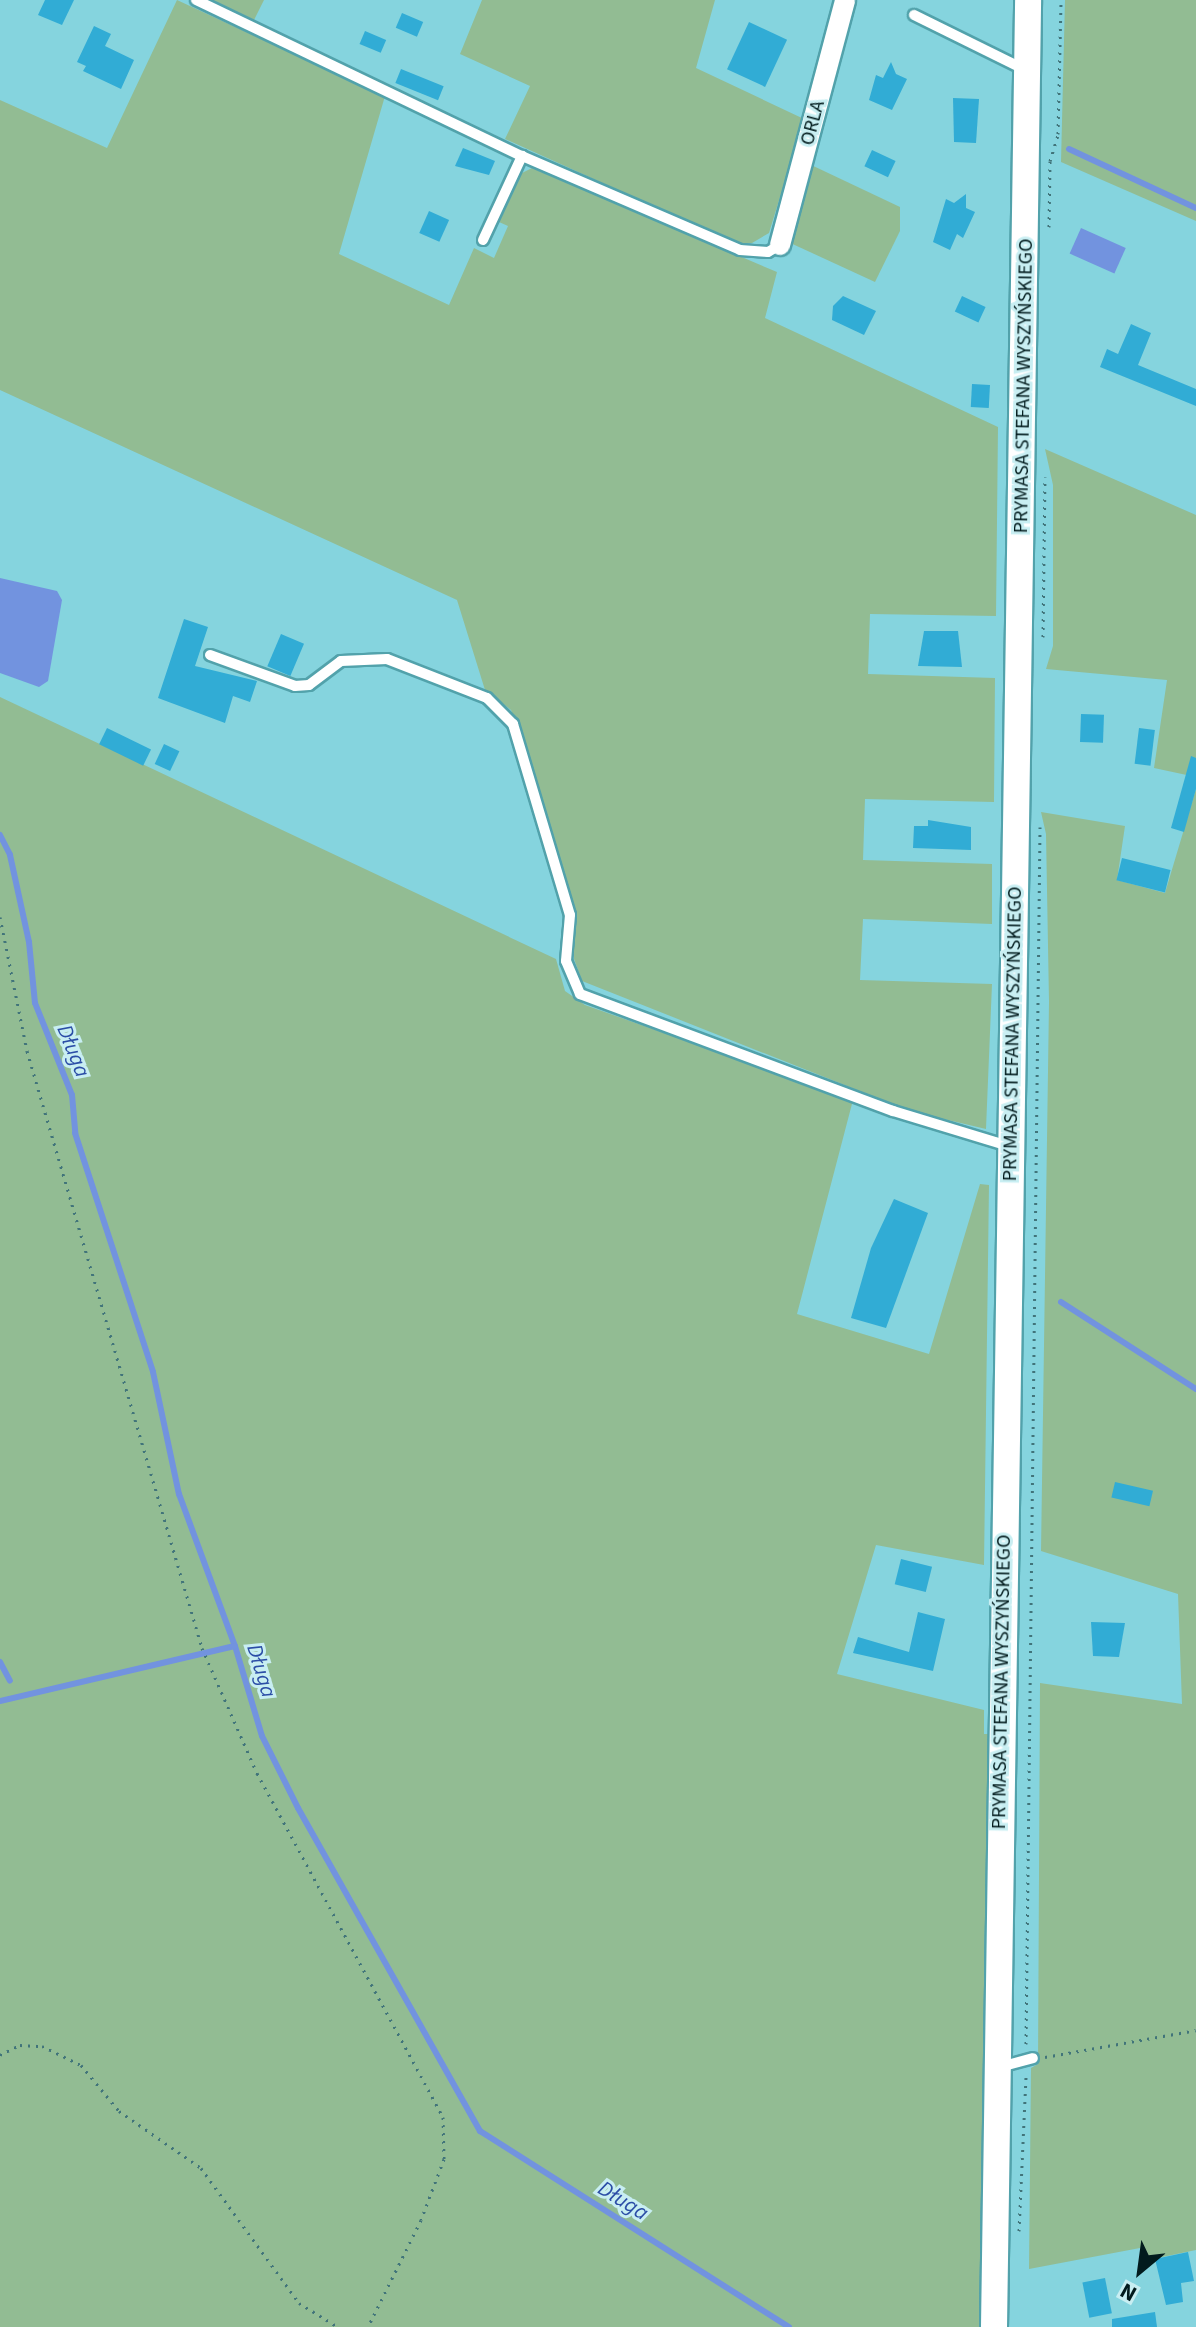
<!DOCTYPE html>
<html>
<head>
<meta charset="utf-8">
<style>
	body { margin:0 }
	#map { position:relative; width:1196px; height:2327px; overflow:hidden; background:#85d4de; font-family:"Source Sans 3",sans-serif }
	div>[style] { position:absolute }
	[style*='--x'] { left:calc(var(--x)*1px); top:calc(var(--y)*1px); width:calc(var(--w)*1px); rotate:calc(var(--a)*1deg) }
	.green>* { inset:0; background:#92bc93 }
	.water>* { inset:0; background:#7293df; transform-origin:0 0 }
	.stream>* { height:6px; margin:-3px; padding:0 3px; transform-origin:3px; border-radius:3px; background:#7293df }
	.building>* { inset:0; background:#31acd5; transform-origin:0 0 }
	.path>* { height:3px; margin-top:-1.5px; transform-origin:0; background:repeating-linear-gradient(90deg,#41747a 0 2px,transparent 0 8px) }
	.roads { filter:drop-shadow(2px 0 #52a2ab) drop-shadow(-2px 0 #52a2ab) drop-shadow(0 2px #52a2ab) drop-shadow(0 -2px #52a2ab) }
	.service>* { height:10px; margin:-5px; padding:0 5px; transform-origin:5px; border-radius:5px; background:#fff }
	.minor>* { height:20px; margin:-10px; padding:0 10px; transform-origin:10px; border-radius:10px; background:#fff }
	.tertiary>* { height:26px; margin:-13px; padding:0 13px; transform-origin:13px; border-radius:13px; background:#fff }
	span { translate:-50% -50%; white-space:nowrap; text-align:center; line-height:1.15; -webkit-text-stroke:6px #c8eef2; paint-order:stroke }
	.street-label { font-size:20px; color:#021b1d }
	.water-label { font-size:22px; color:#2b4da6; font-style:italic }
	.north { position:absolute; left:1100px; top:2231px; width:80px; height:80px; -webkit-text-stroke:6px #c8eef2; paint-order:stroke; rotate:209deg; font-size:22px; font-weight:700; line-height:32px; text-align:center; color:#021b1d }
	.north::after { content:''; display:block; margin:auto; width:28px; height:36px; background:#021b1d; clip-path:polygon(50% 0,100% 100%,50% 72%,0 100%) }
</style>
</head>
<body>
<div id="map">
	<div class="green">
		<i style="clip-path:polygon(177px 0,385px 96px,339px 254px,449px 305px,474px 248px,494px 258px,508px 226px,499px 222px,522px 173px,532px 168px,777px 272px,765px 318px,998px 427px,996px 616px,870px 614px,868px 674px,995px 678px,994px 802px,865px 799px,863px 860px,992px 864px,992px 924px,863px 919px,860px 980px,992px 984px,986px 1129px,910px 1111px,582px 981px,574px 959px,573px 911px,530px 761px,511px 710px,485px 690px,457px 600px,0 390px,0 100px,107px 148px)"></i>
		<i style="clip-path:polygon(212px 0,264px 0,254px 20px)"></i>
		<i style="clip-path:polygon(482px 0,715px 0,696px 68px,804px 119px,769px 233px,752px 243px,735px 243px,505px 139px,530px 86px,460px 54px)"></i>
		<i style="clip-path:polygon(1065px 0,1196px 0,1196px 221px,1061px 162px)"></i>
		<i style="clip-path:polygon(807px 163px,900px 207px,900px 231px,875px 282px,786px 241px)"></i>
		<i style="clip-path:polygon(1045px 449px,1196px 515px,1196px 777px,1154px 768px,1167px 680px,1046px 669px,1053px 646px,1053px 485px)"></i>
		<i style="clip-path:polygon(0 697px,556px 959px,565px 991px,585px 1005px,853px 1100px,797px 1314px,929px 1354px,980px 1184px,989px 1185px,984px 1565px,876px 1545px,837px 1674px,984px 1710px,984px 1734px,990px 1734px,980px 2327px,0 2327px)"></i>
		<i style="clip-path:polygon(1196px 789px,1196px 2250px,1143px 2261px,1140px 2248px,1029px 2269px,1031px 2068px,1038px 2064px,1040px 1683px,1182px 1704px,1178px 1594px,1041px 1551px,1049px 1002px,1046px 834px,1041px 812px,1125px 826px,1117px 880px,1165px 893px)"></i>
	</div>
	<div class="water">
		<i style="left:1081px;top:228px;width:49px;height:28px;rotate:24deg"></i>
		<i style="clip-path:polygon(0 578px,57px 591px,62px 600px,48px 681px,39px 687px,0 673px)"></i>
	</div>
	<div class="stream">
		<i style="--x:1069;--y:149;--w:140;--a:24.9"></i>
		<i style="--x:0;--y:835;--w:22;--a:63"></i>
		<i style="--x:10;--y:855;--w:89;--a:77.7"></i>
		<i style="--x:29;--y:942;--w:61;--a:84.4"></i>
		<i style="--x:35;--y:1003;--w:99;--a:68.1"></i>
		<i style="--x:72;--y:1095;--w:38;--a:85"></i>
		<i style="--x:75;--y:1133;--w:251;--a:71.9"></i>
		<i style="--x:153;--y:1372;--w:125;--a:78"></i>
		<i style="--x:179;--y:1494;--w:162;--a:69.8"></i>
		<i style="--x:235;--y:1646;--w:94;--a:73.3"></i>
		<i style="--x:262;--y:1736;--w:80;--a:63.4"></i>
		<i style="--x:298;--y:1808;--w:371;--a:60.6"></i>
		<i style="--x:480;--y:2131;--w:366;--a:32.4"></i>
		<i style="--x:1061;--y:1302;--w:161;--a:32.8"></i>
		<i style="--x:0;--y:1662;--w:21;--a:62"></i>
		<i style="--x:0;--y:1701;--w:241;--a:-13.2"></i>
	</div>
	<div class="building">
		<i style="clip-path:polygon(45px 0,74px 0,62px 25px,38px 15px)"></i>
		<i style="left:402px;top:13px;width:23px;height:16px;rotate:23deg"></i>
		<i style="left:749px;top:22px;width:42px;height:52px;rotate:25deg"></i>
		<i style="clip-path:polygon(94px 26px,111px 34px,105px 46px,134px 60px,121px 89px,83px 71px,86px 66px,77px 62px)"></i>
		<i style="left:365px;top:31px;width:23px;height:14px;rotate:23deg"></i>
		<i style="clip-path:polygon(891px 62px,896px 74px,907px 79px,892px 110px,869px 100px,876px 75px,883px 78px)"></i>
		<i style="left:401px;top:69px;width:46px;height:15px;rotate:22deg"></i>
		<i style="clip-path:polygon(953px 98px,979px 99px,976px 143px,954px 142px)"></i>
		<i style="clip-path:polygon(463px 148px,495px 161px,489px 175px,455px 166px)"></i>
		<i style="left:872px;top:150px;width:26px;height:18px;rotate:25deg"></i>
		<i style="clip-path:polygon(966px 194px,966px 208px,975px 212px,963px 238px,957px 234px,950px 250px,933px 242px,946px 199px,954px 203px)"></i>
		<i style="left:429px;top:211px;width:22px;height:24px;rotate:24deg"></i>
		<i style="clip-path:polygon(843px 296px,876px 311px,864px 335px,832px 320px,833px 306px)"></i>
		<i style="left:962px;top:296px;width:26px;height:17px;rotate:25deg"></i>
		<i style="clip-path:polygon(1131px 324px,1151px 333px,1138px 365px,1196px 389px,1196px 406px,1100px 367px,1107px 349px,1118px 354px)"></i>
		<i style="left:972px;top:384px;width:18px;height:23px;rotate:3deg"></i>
		<i style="clip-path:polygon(184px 619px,208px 627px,195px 666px,257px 681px,250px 702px,233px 696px,225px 723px,158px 698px)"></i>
		<i style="clip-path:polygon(924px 631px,958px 631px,962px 667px,918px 666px)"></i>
		<i style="left:281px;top:634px;width:25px;height:35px;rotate:23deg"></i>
		<i style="left:1081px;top:714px;width:23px;height:28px;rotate:2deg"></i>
		<i style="left:107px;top:728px;width:49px;height:18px;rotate:26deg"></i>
		<i style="left:1139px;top:728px;width:16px;height:36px;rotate:7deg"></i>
		<i style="left:164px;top:744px;width:17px;height:22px;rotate:25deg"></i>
		<i style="clip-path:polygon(1191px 756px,1196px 758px,1196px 789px,1184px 832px,1171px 828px)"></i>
		<i style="clip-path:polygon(928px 820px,971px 827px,971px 850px,913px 848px,914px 826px,928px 826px)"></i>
		<i style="left:1122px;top:858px;width:50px;height:23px;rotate:14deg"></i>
		<i style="clip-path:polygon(894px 1199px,928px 1213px,886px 1328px,851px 1318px,871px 1248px)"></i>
		<i style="left:1115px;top:1482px;width:39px;height:16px;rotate:13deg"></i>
		<i style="left:901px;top:1559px;width:32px;height:26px;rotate:14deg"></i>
		<i style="clip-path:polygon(918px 1612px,945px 1619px,933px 1671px,853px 1653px,858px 1637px,909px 1652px)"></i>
		<i style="clip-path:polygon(1091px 1622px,1125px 1623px,1119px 1657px,1093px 1656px)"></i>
		<i style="clip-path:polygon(1188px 2252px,1194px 2281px,1181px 2283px,1183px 2302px,1166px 2305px,1155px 2259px)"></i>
		<i style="left:1105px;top:2278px;width:36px;height:23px;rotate:79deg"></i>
		<i style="clip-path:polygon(1155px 2312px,1157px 2327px,1112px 2327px,1112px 2319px)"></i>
	</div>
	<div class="path">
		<i style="--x:1049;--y:227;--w:66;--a:-89.1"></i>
		<i style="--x:1050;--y:161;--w:28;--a:-73"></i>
		<i style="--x:1058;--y:134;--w:134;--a:-88.7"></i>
		<i style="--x:1043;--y:637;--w:160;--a:-89.3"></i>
		<i style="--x:0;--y:917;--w:137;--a:78.6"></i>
		<i style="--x:27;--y:1051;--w:622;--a:73.66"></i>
		<i style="--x:202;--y:1648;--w:137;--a:66.3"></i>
		<i style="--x:257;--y:1773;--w:391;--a:61.6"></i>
		<i style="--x:443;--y:2117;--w:42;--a:88.6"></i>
		<i style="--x:444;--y:2159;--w:65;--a:110.7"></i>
		<i style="--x:421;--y:2220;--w:119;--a:116.4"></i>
		<i style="--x:1026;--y:2044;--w:1217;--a:-89.34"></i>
		<i style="--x:0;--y:2055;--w:22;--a:-27"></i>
		<i style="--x:20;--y:2045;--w:22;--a:3"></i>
		<i style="--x:42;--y:2046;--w:43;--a:26"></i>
		<i style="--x:81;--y:2065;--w:60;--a:50.4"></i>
		<i style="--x:119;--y:2111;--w:100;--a:34.8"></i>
		<i style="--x:201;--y:2168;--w:167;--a:54"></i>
		<i style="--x:299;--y:2303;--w:46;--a:31.6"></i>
		<i style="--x:1045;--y:2057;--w:153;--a:-10.1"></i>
		<i style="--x:1019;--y:2231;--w:156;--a:-87.4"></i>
	</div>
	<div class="roads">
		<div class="service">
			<i style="--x:196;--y:0;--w:361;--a:25.6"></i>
			<i style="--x:522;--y:156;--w:237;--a:23.3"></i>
			<i style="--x:740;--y:250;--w:28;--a:4"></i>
			<i style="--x:768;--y:252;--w:14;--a:-30"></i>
			<i style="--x:914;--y:15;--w:125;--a:26.2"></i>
			<i style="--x:483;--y:240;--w:93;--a:-65.1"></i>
			<i style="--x:210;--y:655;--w:90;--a:20"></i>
			<i style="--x:295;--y:686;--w:14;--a:-4"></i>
			<i style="--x:309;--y:685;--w:40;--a:-37"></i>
			<i style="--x:341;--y:661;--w:46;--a:-2.5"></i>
			<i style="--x:387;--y:659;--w:107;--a:21.3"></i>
			<i style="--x:487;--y:698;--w:37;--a:45"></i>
			<i style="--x:513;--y:724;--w:199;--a:73.4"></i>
			<i style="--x:570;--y:915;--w:46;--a:95"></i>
			<i style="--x:566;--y:961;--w:36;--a:67"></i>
			<i style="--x:580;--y:994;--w:334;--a:20.5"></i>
			<i style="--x:893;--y:1111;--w:120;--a:16.9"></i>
			<i style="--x:1000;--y:2067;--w:34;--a:-15"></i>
		</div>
		<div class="minor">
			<i style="--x:780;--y:245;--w:253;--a:-75.1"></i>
		</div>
		<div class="tertiary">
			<i style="--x:994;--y:2327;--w:2327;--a:-89.16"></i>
		</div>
	</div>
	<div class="street-label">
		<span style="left:813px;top:123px;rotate:-75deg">ORLA</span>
		<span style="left:1024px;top:386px;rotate:-89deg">PRYMASA STEFANA WYSZYŃSKIEGO</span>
		<span style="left:1013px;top:1034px;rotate:-89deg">PRYMASA STEFANA WYSZYŃSKIEGO</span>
		<span style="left:1002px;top:1682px;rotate:-89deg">PRYMASA STEFANA WYSZYŃSKIEGO</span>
	</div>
	<div class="water-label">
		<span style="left:73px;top:1051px;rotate:68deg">Długa</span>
		<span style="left:261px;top:1671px;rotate:73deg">Długa</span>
		<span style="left:623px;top:2201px;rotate:32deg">Długa</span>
	</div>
	<div class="north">N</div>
</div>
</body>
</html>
